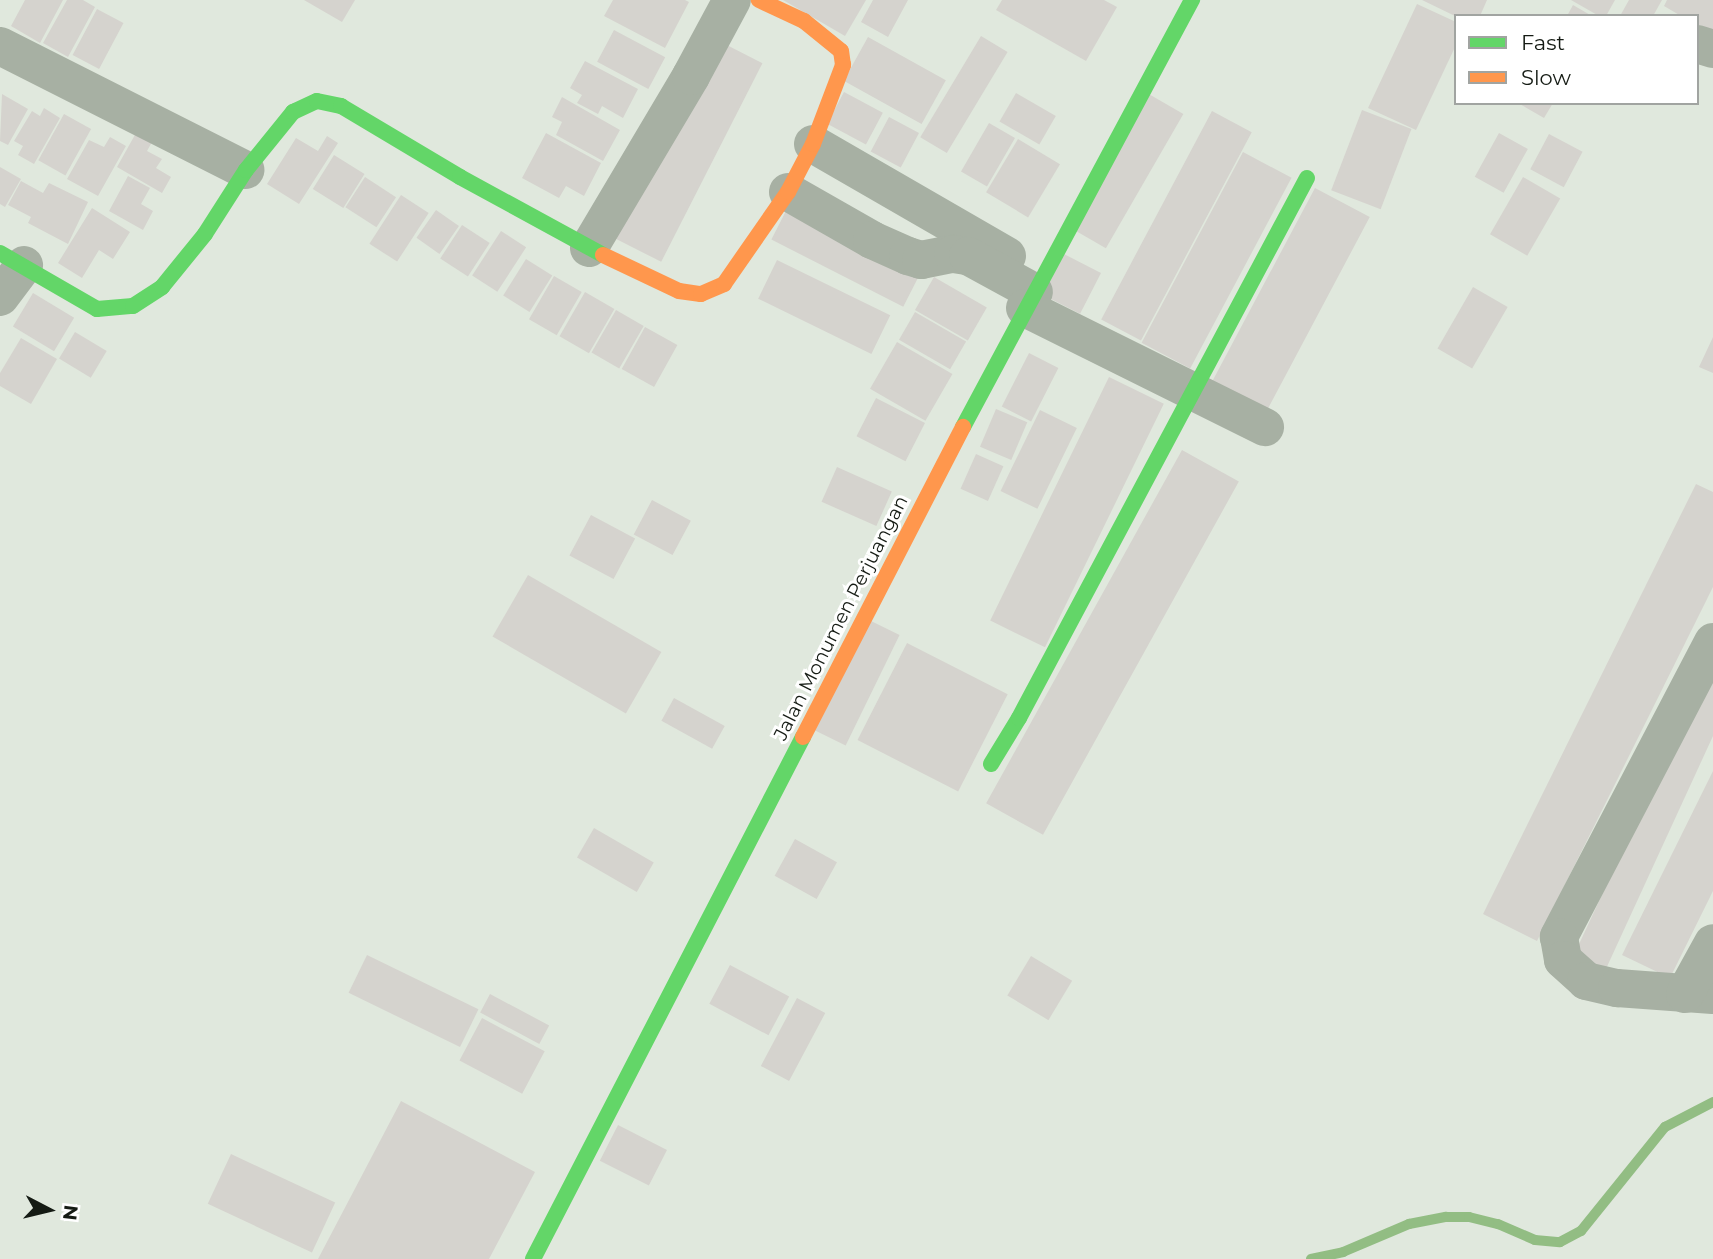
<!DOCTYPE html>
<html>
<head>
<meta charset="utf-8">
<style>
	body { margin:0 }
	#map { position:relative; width:1713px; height:1259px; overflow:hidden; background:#e0e8dd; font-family:Montserrat,sans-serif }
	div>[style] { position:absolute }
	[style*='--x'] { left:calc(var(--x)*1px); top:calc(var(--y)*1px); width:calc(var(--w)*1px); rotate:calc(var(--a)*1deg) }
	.stream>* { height:10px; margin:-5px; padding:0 5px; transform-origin:5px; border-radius:5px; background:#92bd83 }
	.building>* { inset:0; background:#d5d3ce; transform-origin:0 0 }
	.street>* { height:38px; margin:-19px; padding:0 19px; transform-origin:19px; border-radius:19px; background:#a7b0a3 }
	.fast>* { height:16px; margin:-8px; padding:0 8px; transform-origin:8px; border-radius:8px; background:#63d668 }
	.slow>* { height:16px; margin:-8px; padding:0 8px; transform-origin:8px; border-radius:8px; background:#ff974d }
	span { translate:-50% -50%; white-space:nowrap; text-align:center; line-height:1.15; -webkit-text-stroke:6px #fff; paint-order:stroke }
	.street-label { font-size:19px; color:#151b14 }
	.legend { position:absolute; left:1454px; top:14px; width:245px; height:91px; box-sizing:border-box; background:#fff; border:2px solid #a1a4a1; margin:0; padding:9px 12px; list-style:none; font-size:21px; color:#151b14 }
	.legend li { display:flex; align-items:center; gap:14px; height:35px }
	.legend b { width:35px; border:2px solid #a1a4a1 }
	.north { position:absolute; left:14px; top:1175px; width:70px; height:70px; -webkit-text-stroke:5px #fff; paint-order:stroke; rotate:97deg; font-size:19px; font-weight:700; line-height:28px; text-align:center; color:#151b14 }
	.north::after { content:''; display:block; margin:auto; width:24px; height:32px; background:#151b14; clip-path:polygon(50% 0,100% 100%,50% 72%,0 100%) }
</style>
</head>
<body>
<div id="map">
	<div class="stream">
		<i style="--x:1311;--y:1259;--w:33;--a:-12"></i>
		<i style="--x:1343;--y:1252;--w:72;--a:-23"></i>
		<i style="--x:1409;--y:1224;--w:38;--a:-11"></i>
		<i style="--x:1446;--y:1217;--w:23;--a:0"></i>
		<i style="--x:1469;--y:1217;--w:30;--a:14"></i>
		<i style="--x:1498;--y:1224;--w:40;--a:23.4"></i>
		<i style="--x:1535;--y:1240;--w:25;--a:5"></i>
		<i style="--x:1560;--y:1242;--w:24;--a:-28"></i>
		<i style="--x:1581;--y:1231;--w:134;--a:-51.1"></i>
		<i style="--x:1665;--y:1127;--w:54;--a:-27.5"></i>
	</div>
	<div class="building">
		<i style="clip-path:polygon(25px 0,63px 0,40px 43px,11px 26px)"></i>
		<i style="clip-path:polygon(67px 0,83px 0,95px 7px,68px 57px,43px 43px)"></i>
		<i style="clip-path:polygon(304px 0,355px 0,342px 22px)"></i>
		<i style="clip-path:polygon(613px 0,685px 0,689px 2px,665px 48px,604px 16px)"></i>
		<i style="clip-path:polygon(783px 0,866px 0,845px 36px)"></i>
		<i style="clip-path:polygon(873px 0,908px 0,888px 37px,861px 22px)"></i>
		<i style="clip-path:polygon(1002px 0,1104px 0,1117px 7px,1086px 61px,996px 10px)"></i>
		<i style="clip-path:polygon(1422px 0,1487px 0,1480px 16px,1455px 16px)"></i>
		<i style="clip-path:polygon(1571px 0,1615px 0,1606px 16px,1599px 16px)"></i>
		<i style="clip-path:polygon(1629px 0,1662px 0,1653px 16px,1620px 16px)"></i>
		<i style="clip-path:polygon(1667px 0,1713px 0,1713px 34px,1697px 25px,1697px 16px,1681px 16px,1664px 6px)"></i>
		<i style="clip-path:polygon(1417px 4px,1456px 22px,1456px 45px,1416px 130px,1368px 108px)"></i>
		<i style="clip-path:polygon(1573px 5px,1592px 16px,1567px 16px)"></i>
		<i style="left:97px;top:9px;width:30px;height:52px;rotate:28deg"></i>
		<i style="left:614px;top:30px;width:58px;height:36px;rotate:28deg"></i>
		<i style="left:981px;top:36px;width:31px;height:118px;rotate:31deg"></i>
		<i style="left:868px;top:37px;width:89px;height:50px;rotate:29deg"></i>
		<i style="left:717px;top:40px;width:51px;height:223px;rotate:27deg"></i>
		<i style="clip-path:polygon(585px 61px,638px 89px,623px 118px,602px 106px,598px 114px,577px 103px,582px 95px,570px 88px)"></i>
		<i style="left:844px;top:92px;width:44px;height:36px;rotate:28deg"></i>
		<i style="left:1016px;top:93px;width:46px;height:33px;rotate:30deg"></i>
		<i style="left:1147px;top:93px;width:42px;height:155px;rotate:30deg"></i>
		<i style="clip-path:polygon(2px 94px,28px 109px,8px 145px,0 141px)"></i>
		<i style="clip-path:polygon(562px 97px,620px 130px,603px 161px,556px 135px,562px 122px,552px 117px)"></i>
		<i style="clip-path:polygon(1518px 103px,1553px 103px,1544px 118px)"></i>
		<i style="clip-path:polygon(44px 108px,60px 118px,34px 164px,18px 155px,23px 146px,14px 141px,32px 111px,40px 116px)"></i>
		<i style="left:1362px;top:110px;width:53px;height:86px;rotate:21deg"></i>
		<i style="left:1212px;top:111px;width:45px;height:236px;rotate:28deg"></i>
		<i style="left:64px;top:114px;width:31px;height:53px;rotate:29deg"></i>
		<i style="left:889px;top:117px;width:34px;height:39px;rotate:28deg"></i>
		<i style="left:989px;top:123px;width:30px;height:56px;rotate:30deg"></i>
		<i style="clip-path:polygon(136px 133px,152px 142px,147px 151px,162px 159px,156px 168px,171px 177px,162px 193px,117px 167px)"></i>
		<i style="clip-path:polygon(546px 133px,601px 163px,584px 196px,566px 186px,559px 198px,522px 178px)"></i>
		<i style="left:1499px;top:133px;width:33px;height:50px;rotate:29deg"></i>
		<i style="left:1549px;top:134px;width:38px;height:40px;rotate:28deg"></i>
		<i style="clip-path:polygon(327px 136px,338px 143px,299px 204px,267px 184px,296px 138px,318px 151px)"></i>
		<i style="clip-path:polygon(110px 137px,126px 146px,98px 196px,67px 179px,89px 140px,104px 147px)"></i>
		<i style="left:1018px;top:139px;width:49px;height:62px;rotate:31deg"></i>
		<i style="left:1243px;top:152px;width:55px;height:216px;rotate:28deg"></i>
		<i style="left:334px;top:155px;width:36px;height:40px;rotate:32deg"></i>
		<i style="clip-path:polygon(0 167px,21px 179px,5px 207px,0 204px)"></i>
		<i style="clip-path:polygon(128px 176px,150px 188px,141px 204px,153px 211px,143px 230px,109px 211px)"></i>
		<i style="left:365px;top:177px;width:37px;height:36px;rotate:33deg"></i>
		<i style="left:1523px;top:177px;width:43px;height:66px;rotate:30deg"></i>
		<i style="clip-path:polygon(21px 181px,43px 193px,49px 183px,88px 202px,68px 244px,28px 223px,31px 217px,8px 205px)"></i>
		<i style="left:1315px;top:188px;width:62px;height:221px;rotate:28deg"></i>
		<i style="left:401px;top:195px;width:33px;height:58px;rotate:33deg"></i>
		<i style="left:790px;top:203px;width:148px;height:41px;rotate:27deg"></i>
		<i style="clip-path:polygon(92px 208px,130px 232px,113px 259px,99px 250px,82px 278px,58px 263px)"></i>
		<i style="left:436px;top:210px;width:28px;height:34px;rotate:35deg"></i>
		<i style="left:462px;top:225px;width:33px;height:40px;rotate:33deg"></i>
		<i style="left:501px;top:231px;width:30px;height:53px;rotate:33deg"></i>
		<i style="left:1060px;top:252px;width:46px;height:46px;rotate:27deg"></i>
		<i style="left:526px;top:259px;width:31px;height:43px;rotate:32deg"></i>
		<i style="left:777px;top:260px;width:126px;height:43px;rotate:26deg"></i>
		<i style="left:554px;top:276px;width:32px;height:50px;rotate:30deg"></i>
		<i style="left:934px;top:277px;width:61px;height:38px;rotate:30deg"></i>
		<i style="left:1473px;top:287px;width:40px;height:71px;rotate:30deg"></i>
		<i style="left:585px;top:292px;width:34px;height:51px;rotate:30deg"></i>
		<i style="left:33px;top:293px;width:48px;height:39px;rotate:31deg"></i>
		<i style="left:616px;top:310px;width:32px;height:49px;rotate:30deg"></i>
		<i style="left:915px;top:312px;width:59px;height:32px;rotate:30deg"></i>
		<i style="left:645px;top:327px;width:37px;height:48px;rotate:29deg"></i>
		<i style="left:75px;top:332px;width:37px;height:31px;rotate:31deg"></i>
		<i style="clip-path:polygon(1713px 337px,1713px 373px,1699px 367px)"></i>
		<i style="clip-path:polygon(21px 338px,57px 359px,31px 404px,0 386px,0 373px)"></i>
		<i style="left:897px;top:342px;width:64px;height:54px;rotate:30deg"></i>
		<i style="left:1029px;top:353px;width:33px;height:60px;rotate:27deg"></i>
		<i style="left:1109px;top:377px;width:61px;height:271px;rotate:26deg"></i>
		<i style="left:876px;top:398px;width:55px;height:43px;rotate:27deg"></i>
		<i style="left:996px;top:409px;width:34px;height:41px;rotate:23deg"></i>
		<i style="left:1040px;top:410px;width:41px;height:90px;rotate:26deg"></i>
		<i style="left:1182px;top:450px;width:65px;height:404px;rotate:29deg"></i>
		<i style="left:976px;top:454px;width:30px;height:38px;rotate:24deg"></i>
		<i style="left:837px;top:467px;width:60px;height:38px;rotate:24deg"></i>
		<i style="clip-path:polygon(1696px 484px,1713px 492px,1713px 587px,1537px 941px,1483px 914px)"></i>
		<i style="left:652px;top:500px;width:44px;height:39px;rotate:28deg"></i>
		<i style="left:591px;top:515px;width:50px;height:46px;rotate:28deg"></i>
		<i style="left:528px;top:575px;width:154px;height:71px;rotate:30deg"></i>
		<i style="left:869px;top:620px;width:34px;height:123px;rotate:26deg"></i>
		<i style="left:907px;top:643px;width:113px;height:109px;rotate:27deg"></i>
		<i style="clip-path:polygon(1703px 678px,1713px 682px,1713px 736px,1605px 971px,1573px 957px)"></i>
		<i style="left:674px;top:698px;width:58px;height:26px;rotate:29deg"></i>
		<i style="clip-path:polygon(1713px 771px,1713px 891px,1670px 978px,1622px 955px)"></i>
		<i style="left:594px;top:828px;width:69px;height:34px;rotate:30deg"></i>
		<i style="left:795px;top:839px;width:48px;height:42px;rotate:29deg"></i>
		<i style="left:367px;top:955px;width:124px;height:42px;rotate:26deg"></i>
		<i style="left:1031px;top:956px;width:48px;height:46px;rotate:31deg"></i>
		<i style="left:730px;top:965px;width:67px;height:44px;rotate:28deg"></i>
		<i style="left:490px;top:994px;width:67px;height:21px;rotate:28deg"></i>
		<i style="left:797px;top:998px;width:32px;height:77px;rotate:28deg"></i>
		<i style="left:482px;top:1018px;width:71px;height:48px;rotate:28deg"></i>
		<i style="clip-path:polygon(401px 1101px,535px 1172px,489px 1259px,318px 1259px)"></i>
		<i style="left:618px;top:1125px;width:55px;height:40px;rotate:27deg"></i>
		<i style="left:231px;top:1154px;width:115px;height:55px;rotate:25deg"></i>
	</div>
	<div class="street">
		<i style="--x:1697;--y:44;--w:17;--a:17"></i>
		<i style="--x:0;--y:46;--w:275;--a:26.8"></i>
		<i style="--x:813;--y:144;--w:224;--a:30"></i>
		<i style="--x:788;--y:192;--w:97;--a:29.7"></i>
		<i style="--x:872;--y:240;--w:39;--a:24"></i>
		<i style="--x:908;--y:256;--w:14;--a:17"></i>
		<i style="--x:921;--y:260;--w:33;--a:-11"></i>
		<i style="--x:953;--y:254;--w:15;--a:8"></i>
		<i style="--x:968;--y:256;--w:75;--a:28.6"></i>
		<i style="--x:589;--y:248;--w:200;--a:-59.3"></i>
		<i style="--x:691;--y:76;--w:86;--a:-61.7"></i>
		<i style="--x:0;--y:297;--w:40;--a:-53"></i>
		<i style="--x:1025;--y:308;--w:268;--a:26.4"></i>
		<i style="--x:1713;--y:642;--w:333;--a:117.6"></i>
		<i style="--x:1559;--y:937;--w:23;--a:80"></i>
		<i style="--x:1563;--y:960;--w:31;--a:42"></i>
		<i style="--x:1586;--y:981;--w:32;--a:13"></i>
		<i style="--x:1617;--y:988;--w:96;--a:4.2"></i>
		<i style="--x:1685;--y:994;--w:58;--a:-61.2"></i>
	</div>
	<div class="fast">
		<i style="--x:0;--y:253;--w:112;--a:30"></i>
		<i style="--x:97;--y:309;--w:36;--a:-5"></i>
		<i style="--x:133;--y:306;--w:35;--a:-33"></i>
		<i style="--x:162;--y:287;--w:68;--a:-50.9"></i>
		<i style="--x:205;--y:234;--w:76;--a:-57.4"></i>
		<i style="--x:246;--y:170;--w:75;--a:-51"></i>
		<i style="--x:293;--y:112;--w:26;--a:-25"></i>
		<i style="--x:317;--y:101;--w:25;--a:12"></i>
		<i style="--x:341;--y:106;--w:139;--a:30.8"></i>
		<i style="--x:460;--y:177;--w:163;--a:28.6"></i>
		<i style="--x:963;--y:427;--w:485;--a:-61.8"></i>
		<i style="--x:991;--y:764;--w:54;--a:-58.7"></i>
		<i style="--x:1019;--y:718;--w:612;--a:-61.93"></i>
		<i style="--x:533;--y:1259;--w:588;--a:-62.65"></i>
	</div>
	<div class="slow">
		<i style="--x:603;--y:255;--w:84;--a:25.3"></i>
		<i style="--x:679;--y:291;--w:22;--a:8"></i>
		<i style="--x:701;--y:294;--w:25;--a:-23"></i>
		<i style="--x:724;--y:284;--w:112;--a:-55.2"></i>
		<i style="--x:788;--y:192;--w:54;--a:-62.5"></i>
		<i style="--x:813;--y:144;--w:85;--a:-69.2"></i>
		<i style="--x:843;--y:65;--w:14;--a:-98"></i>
		<i style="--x:841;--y:51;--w:48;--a:-141"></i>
		<i style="--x:804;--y:21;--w:50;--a:-155"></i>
		<i style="--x:803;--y:737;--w:349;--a:-62.7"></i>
	</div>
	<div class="street-label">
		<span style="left:841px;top:618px;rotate:-63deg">Jalan Monumen Perjuangan</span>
	</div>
	<ul class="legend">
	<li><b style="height:9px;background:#63d668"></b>Fast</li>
	<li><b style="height:9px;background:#ff974d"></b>Slow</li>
	</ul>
	<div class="north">N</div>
</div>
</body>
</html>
